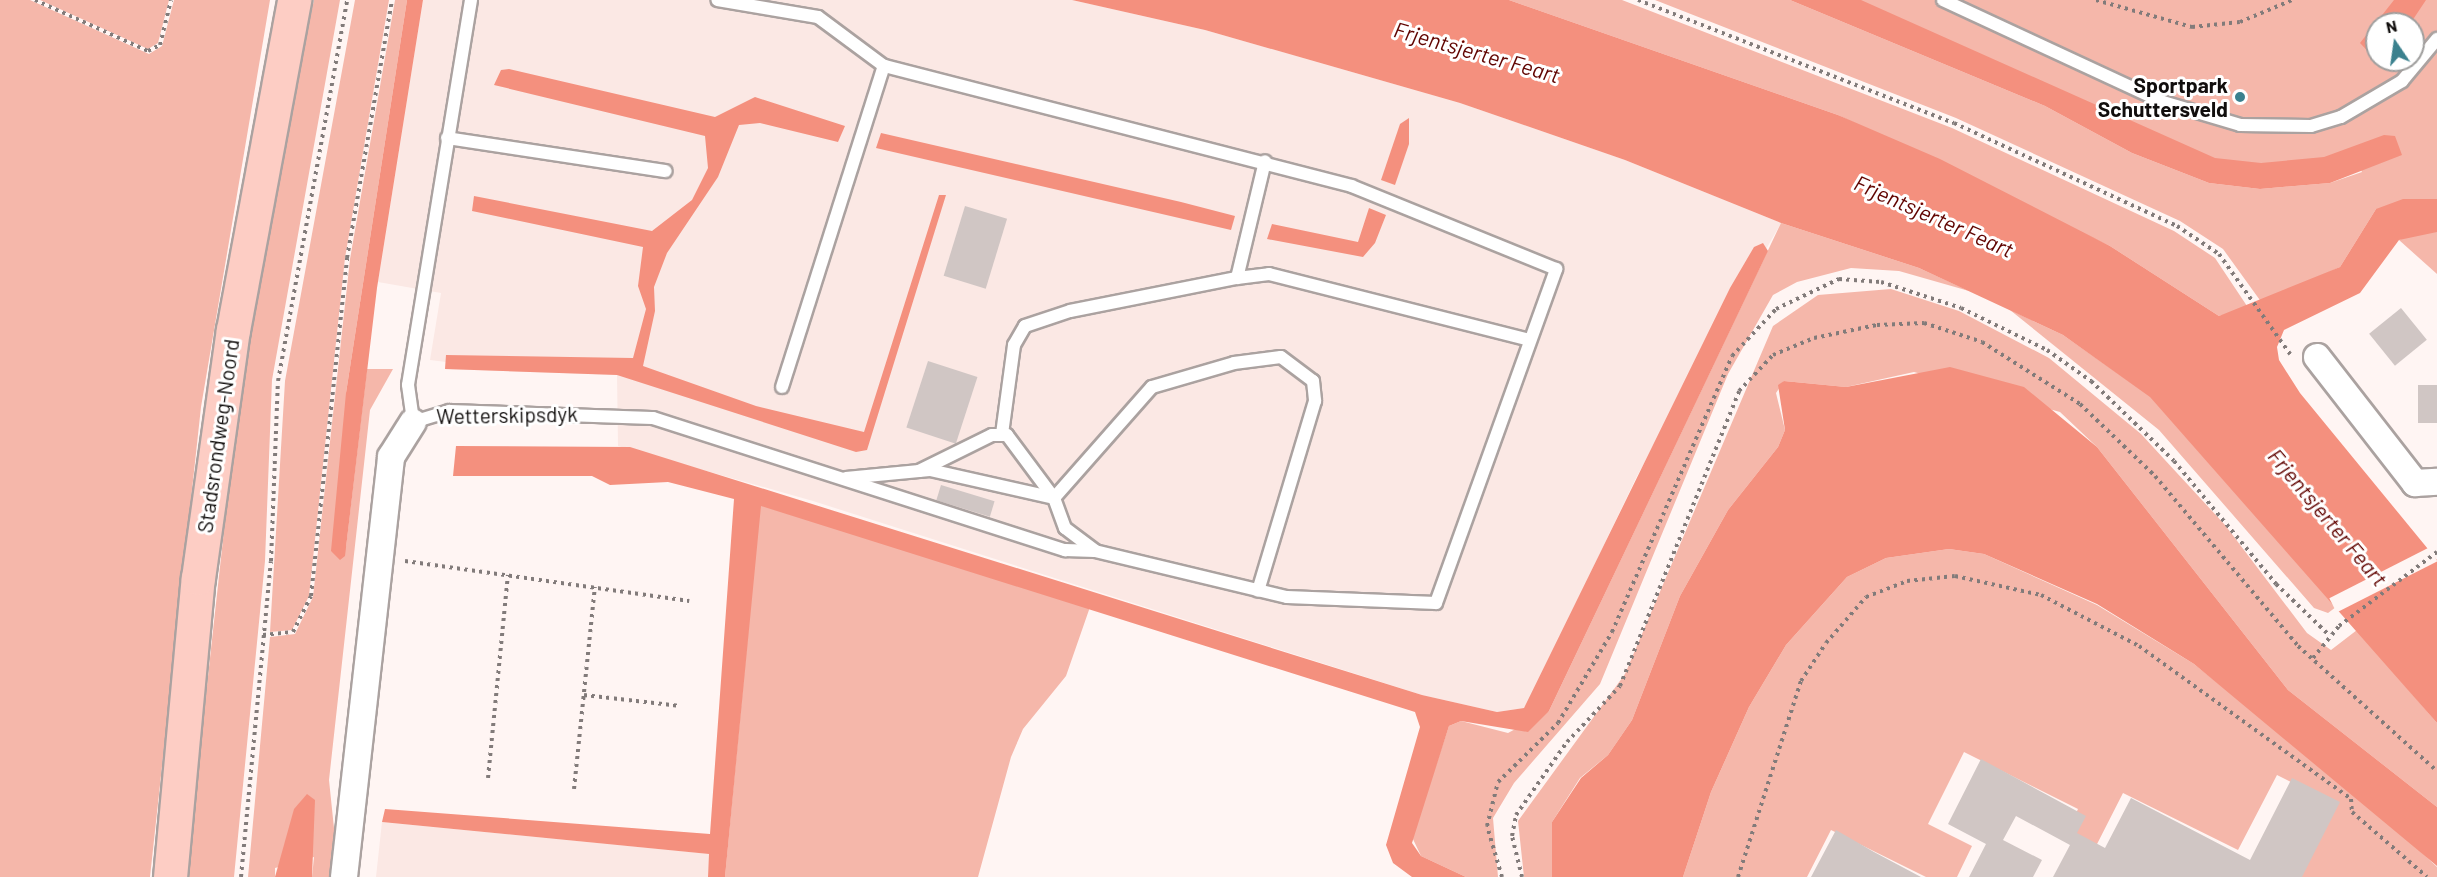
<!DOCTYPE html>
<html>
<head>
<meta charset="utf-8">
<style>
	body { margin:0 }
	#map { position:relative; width:2437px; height:877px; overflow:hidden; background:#fff5f3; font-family:Barlow,sans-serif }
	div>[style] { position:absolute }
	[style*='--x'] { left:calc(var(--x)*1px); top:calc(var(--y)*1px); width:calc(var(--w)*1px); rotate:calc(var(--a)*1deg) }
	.built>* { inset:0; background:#fbe8e4 }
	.green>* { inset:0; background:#f5b7aa }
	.water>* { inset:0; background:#f4907e }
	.pier>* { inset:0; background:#fff5f3; transform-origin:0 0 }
	.building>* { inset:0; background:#d0c6c4; transform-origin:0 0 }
	.path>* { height:4px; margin-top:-2px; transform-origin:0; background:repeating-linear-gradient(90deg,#827b7a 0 3px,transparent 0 7.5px) }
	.roads { filter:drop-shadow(2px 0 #aba2a0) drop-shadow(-2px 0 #aba2a0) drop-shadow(0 2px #aba2a0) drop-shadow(0 -2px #aba2a0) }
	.service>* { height:12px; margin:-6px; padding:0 6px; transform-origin:6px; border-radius:6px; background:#fff }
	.minor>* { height:26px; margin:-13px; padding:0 13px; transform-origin:13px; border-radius:13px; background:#fff }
	.primary>* { height:33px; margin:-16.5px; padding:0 16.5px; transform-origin:16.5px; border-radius:16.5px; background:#fdcdc4 }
	.dots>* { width:16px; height:16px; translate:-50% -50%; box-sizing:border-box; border:3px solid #fff; border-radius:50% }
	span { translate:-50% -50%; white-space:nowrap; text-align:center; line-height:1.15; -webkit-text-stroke:6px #fff; paint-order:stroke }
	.poi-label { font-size:21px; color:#110e0d; font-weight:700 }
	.right { translate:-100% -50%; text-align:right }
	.street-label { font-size:21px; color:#110e0d }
	.water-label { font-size:22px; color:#610400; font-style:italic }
	.north { position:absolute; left:2365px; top:12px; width:60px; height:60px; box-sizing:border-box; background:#fff; border:2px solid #a09f9e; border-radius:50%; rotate:347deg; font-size:16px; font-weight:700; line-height:24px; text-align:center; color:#110e0d }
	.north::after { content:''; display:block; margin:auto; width:21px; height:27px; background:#3b818e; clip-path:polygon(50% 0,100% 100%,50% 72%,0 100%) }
</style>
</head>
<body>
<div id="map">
	<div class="built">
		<i style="clip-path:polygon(423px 0,1072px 0,1205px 30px,1460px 103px,1625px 160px,1781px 223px,1637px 476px,1529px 701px,1524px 708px,1497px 712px,1422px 695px,813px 501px,618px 446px,617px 375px,445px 369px,446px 362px,430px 360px,441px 293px,378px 282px)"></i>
		<i style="clip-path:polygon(382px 822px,710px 854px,708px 877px,376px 877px)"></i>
	</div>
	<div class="green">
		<i style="clip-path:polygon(0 0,30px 0,149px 54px,162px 46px,174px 0,270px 0,201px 407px,150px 877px,0 877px)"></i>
		<i style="clip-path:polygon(40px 0,169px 0,158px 43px,148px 49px)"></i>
		<i style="clip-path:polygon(314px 0,340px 0,272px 380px,265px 561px,234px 877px,186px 877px,235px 430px,275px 179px)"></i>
		<i style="clip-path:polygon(355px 0,389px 0,345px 258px,309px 596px,292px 630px,270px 632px,285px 381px)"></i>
		<i style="clip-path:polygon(395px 0,407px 0,346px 393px,346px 547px,367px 369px,393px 369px,370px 410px,329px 780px,335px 838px,330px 877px,312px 877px,314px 857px,275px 868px,275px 877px,248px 877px,270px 637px,295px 634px,313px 597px,350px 259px)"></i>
		<i style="clip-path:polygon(1509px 0,1622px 0,1952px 128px,2174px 231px,2215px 258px,2249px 309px,2219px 316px,2110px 246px,1838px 115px)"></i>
		<i style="clip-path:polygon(evenodd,1655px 0,1790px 0,2045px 106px,2132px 153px,2209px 183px,2260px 189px,2330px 183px,2362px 172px,2358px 163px,2279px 176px,2202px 169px,1831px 0,2437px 0,2437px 206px,2383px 222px,2376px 209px,2340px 267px,2262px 303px,2223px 249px,2180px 221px,1956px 118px,1655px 0,2377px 24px,2413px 24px,2413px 60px,2377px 60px,2377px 24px)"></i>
		<i style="clip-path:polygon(1781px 223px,1919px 268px,1969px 291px,1899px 271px,1851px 268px,1797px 282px,1773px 295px,1728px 374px,1600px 684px,1514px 783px,1493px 818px,1498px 877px,1466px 877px,1421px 856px,1412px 837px,1449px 726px,1461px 721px,1508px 733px,1549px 711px)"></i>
		<i style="clip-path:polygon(2417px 232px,2437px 232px,2437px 274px,2399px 240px)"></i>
		<i style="clip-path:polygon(1891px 289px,1959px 311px,2049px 358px,2141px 434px,2225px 525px,2307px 633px,2331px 650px,2357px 630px,2437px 723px,2437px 807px,2288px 690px,2097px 447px,2060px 412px,1914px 372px,1846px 387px,1784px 381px,1776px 393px,1785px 430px,1778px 447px,1728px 510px,1680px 596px,1632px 720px,1608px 755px,1580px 778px,1552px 822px,1552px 877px,1524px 877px,1518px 821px,1625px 674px,1773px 326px,1818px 295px)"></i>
		<i style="clip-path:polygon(2010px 310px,2063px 335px,2150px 396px,2336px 607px,2328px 613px,2314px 608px,2159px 430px)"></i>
		<i style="clip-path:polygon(760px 505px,1090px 607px,1066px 676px,1023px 729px,1011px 757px,978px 877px,725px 877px)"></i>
		<i style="clip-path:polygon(1949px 549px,1984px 554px,2097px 605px,2194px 664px,2383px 816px,2437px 867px,2437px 877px,2287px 877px,2326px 800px,2277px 775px,2238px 850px,2123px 793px,2094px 850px,2065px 836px,2078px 809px,1964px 752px,1928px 824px,1972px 846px,1957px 877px,1926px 877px,1831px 830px,1807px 877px,1683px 877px,1711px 792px,1749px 707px,1786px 645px,1847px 577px,1886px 558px)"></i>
	</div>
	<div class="water">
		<i style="clip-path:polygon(407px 0,423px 0,377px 288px,345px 556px,340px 560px,331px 551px,346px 393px)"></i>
		<i style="clip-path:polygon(1072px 0,1509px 0,1838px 115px,1940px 159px,2110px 246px,2219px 316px,2340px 267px,2376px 209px,2403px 199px,2437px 199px,2437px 232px,2399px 240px,2360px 293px,2284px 330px,2277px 347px,2279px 360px,2300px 393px,2437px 560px,2437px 723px,2150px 397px,2063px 335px,1919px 268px,1781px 223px,1625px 160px,1460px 103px,1205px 30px)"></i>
		<i style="clip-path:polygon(1790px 0,1861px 0,2215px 158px,2261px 163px,2324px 157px,2384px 135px,2395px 136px,2402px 155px,2330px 183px,2260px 189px,2209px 183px,2132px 153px,2045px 106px)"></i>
		<i style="clip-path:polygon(2394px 0,2426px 0,2410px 24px,2377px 24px,2376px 60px,2360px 43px)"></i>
		<i style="clip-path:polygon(509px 69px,715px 117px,755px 97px,845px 126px,838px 142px,760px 123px,739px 125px,718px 177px,667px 253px,654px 287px,655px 311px,643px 366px,756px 406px,864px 432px,939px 195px,946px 195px,867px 450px,856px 452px,617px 375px,445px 369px,446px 355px,633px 358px,646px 309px,638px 286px,643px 247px,472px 211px,474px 196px,652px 231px,692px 200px,708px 168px,705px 136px,494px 85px,501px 70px)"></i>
		<i style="clip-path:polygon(1409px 118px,1409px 144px,1395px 185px,1381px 180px,1400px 124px)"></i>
		<i style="clip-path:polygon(881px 133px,1181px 202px,1235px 216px,1231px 230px,876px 148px)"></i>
		<i style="clip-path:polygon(1369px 208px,1386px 215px,1375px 243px,1363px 257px,1267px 239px,1272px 224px,1358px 242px)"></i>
		<i style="clip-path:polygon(1763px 243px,1768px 251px,1549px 711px,1528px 732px,1461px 721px,1449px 726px,1412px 843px,1421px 856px,1466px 877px,1412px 877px,1393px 863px,1386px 845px,1420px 727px,1415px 712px,761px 506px,725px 877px,708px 877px,709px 854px,382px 822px,385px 809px,710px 834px,734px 499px,668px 482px,610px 485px,592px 476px,453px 476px,456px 446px,630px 447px,1422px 695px,1497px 712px,1524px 708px,1730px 288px,1754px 247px)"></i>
		<i style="clip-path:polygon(1950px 367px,2024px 387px,2097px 447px,2288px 690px,2437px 807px,2437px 866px,2194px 664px,2097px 604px,1984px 554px,1949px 549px,1886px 558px,1847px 577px,1786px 645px,1749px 707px,1711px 792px,1683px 877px,1552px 877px,1552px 822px,1581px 778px,1608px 755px,1632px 720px,1680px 596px,1728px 510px,1778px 447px,1785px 430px,1778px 385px,1784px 381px,1846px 387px)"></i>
		<i style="clip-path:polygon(307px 794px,315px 800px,312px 877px,275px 877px,294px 809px)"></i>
	</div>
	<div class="pier">
		<i style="left:2430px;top:547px;width:16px;height:113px;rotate:63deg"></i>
	</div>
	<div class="building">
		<i style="left:965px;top:206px;width:44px;height:73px;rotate:17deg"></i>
		<i style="left:2401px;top:308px;width:41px;height:41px;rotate:51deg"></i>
		<i style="left:928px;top:361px;width:52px;height:70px;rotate:18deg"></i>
		<i style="left:2437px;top:385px;width:38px;height:19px;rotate:90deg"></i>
		<i style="left:941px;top:485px;width:56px;height:16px;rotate:17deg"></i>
		<i style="clip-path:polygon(1981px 759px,2086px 816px,2077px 833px,2105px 848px,2131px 798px,2250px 860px,2292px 778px,2340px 802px,2302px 877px,2053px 877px,2070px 845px,2016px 816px,2003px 840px,2042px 860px,2033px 877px,1969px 877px,1986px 844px,1948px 824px)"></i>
		<i style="clip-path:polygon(1836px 830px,1874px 852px,1921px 877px,1811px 877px)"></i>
	</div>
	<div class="path">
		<i style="--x:35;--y:0;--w:124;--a:24.3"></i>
		<i style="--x:148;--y:51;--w:13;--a:-27"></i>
		<i style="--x:160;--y:45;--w:46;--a:-76.3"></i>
		<i style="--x:1638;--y:0;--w:339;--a:21.3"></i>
		<i style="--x:1954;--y:123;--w:246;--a:24.8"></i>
		<i style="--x:2177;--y:226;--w:50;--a:33.7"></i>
		<i style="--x:2219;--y:254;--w:123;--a:54.6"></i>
		<i style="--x:2096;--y:0;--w:100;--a:15.7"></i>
		<i style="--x:2192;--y:27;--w:48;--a:-5.9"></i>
		<i style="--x:2240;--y:22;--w:56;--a:-22.9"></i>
		<i style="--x:405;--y:561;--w:287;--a:8"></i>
		<i style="--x:263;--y:635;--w:30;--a:-6"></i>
		<i style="--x:293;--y:632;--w:40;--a:-63.4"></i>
		<i style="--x:311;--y:596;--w:340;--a:-83.9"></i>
		<i style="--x:347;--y:258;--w:262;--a:-80.1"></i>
		<i style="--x:2313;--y:658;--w:41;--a:-50.9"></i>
		<i style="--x:2339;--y:626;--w:123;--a:-37.1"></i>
		<i style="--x:584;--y:695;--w:97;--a:6.5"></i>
		<i style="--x:488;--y:778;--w:204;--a:-84.4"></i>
		<i style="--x:574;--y:789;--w:203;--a:-84.1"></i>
		<i style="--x:241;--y:877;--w:317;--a:-84.6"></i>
		<i style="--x:271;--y:561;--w:180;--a:-87.8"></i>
		<i style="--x:278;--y:381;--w:387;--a:-79.7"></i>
		<i style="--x:1502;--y:877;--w:53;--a:-106.4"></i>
		<i style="--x:1487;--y:826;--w:45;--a:-76"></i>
		<i style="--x:1498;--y:782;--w:84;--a:-44.5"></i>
		<i style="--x:1558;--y:723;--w:106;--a:-59.3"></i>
		<i style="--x:1612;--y:632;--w:301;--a:-66.5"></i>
		<i style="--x:1732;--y:356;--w:64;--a:-46.9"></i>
		<i style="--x:1776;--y:309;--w:70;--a:-25.5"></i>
		<i style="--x:1839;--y:279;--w:42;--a:4.1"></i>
		<i style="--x:1881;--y:282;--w:84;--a:18"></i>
		<i style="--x:1961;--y:308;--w:96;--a:26"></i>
		<i style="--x:2047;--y:350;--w:54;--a:35.2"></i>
		<i style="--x:2091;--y:381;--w:115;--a:43.9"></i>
		<i style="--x:2174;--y:461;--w:160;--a:50.3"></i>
		<i style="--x:2276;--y:584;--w:75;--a:43.9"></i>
		<i style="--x:1522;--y:877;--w:42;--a:-103.7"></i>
		<i style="--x:1512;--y:836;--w:21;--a:-79"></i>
		<i style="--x:1516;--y:815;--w:89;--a:-55.1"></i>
		<i style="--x:1567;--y:742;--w:77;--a:-46.6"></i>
		<i style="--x:1620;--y:686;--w:318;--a:-68"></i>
		<i style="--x:1739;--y:391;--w:50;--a:-46.6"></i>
		<i style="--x:1773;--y:355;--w:44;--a:-22.5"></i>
		<i style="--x:1814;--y:338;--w:64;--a:-11.7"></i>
		<i style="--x:1877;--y:325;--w:47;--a:-2.4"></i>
		<i style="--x:1924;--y:323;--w:61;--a:18.1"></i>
		<i style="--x:1982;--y:342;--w:116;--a:32.3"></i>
		<i style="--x:2080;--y:404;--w:104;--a:43.8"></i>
		<i style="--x:2155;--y:476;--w:222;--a:49.9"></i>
		<i style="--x:2298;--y:646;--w:187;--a:42"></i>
		<i style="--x:1738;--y:877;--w:206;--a:-72.2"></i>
		<i style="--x:1801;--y:681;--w:45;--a:-56.7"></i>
		<i style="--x:1826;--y:643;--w:61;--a:-49"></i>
		<i style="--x:1866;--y:597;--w:44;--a:-21.3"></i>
		<i style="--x:1907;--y:581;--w:48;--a:-5.9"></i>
		<i style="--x:1955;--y:576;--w:88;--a:12.5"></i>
		<i style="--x:2041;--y:595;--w:110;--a:27.5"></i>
		<i style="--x:2139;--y:646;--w:261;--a:35.8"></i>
		<i style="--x:2351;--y:799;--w:13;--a:86"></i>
		<i style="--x:2352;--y:812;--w:99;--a:40.9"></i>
	</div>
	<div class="roads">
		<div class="service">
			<i style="--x:471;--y:0;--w:390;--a:99.3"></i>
			<i style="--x:408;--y:385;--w:37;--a:82"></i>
			<i style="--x:413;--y:422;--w:38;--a:-17"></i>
			<i style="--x:449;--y:411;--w:204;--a:2"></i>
			<i style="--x:653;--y:418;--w:433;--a:17.8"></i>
			<i style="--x:1065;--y:550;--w:30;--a:2"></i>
			<i style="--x:1095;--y:551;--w:197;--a:13.5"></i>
			<i style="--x:1287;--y:597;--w:149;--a:2.3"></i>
			<i style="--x:1436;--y:603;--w:355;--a:-70.2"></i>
			<i style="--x:1556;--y:269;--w:220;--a:-157.9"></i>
			<i style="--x:1352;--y:186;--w:483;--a:-165.6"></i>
			<i style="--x:884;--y:66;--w:82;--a:-143.4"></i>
			<i style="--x:818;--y:17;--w:102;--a:-170.4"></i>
			<i style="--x:1943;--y:0;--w:242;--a:24.9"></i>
			<i style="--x:2163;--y:102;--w:80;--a:16.6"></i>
			<i style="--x:2240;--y:125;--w:71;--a:0.8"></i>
			<i style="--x:2311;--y:126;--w:31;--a:-17"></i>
			<i style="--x:2341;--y:117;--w:71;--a:-30.5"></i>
			<i style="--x:2402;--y:81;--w:55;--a:-50.2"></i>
			<i style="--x:447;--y:138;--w:221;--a:8.6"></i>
			<i style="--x:1237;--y:278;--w:120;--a:-76.5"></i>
			<i style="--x:782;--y:387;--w:337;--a:-72.4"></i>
			<i style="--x:1002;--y:434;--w:90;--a:-82.3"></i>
			<i style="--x:1014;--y:345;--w:22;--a:-60"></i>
			<i style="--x:1025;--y:326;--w:47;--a:-18.4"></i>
			<i style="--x:1070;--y:311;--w:170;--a:-11.2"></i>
			<i style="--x:1237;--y:278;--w:32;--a:-7"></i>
			<i style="--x:1269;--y:274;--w:269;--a:14.2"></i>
			<i style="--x:919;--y:471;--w:81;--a:-26.3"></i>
			<i style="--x:992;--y:435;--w:15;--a:0"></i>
			<i style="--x:1007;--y:435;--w:79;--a:53.3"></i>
			<i style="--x:1054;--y:498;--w:32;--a:70"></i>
			<i style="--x:1065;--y:528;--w:38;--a:37"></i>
			<i style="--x:846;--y:478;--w:84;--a:-5.4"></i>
			<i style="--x:930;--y:470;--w:127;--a:12.7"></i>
			<i style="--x:1054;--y:498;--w:148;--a:-48.6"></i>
			<i style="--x:1152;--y:387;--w:85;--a:-16.3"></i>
			<i style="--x:1234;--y:363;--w:47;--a:-7.3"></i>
			<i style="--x:1281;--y:357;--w:40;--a:37"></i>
			<i style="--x:1313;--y:381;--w:20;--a:84"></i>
			<i style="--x:1315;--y:401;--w:198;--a:106.7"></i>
		</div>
		<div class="minor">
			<i style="--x:2317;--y:357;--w:160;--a:52.1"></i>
			<i style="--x:2415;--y:483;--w:22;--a:-3"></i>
			<i style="--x:344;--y:877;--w:423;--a:-83.6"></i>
			<i style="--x:391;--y:457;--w:41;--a:-57.8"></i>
		</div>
		<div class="primary">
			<i style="--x:170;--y:877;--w:300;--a:-84.7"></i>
			<i style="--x:198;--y:578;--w:250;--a:-82"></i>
			<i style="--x:233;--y:330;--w:336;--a:-79.5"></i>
		</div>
	</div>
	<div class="dots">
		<i style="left:2240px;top:97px;background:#3b818e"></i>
	</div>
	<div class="poi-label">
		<span class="right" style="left:2228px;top:97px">Sportpark<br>Schuttersveld</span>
	</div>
	<div class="street-label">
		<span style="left:507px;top:415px;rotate:-1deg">Wetterskipsdyk</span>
		<span style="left:218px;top:436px;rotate:-82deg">Stadsrondweg-Noord</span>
	</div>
	<div class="water-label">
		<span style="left:1477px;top:52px;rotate:16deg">Frjentsjerter Feart</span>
		<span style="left:1934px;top:216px;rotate:24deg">Frjentsjerter Feart</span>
		<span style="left:2328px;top:517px;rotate:50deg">Frjentsjerter Feart</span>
	</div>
	<div class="north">N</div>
</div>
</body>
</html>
